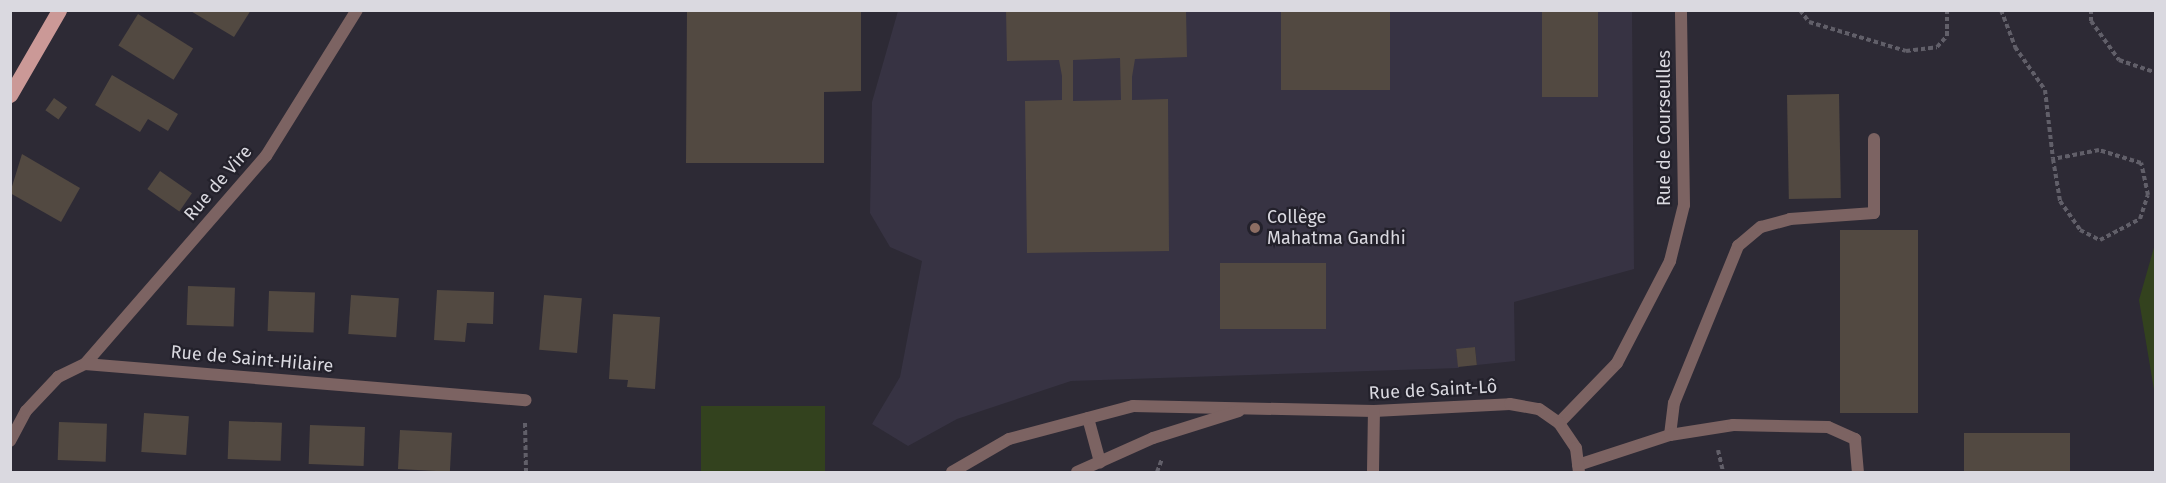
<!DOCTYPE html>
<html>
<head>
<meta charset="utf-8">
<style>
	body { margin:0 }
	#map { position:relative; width:2166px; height:483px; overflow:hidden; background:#2d2a35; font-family:"Fira Sans",sans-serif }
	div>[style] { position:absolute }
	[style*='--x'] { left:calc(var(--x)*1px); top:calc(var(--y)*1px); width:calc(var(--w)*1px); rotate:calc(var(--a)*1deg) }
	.built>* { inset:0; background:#373343 }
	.green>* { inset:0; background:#33421e; transform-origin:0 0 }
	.building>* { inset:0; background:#524941; transform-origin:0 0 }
	.path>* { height:4px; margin-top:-2px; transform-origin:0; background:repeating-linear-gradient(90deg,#615f69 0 4.5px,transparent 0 7.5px) }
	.lane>* { height:12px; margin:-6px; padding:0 6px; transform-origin:6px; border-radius:6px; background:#7c6362 }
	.street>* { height:12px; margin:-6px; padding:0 6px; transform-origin:6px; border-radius:6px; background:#7c6362 }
	.primary>* { height:15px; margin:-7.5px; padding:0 7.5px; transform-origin:7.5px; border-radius:7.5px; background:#cb9997 }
	.dots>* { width:16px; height:16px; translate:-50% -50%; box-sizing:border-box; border:3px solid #23212b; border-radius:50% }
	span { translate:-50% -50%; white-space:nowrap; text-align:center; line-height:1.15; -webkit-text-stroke:4.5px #23212b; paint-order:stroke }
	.street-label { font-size:18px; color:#dad9e0 }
	.poi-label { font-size:18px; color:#dad9e0 }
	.left { translate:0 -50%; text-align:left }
	.frame { position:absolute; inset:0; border:12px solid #dad9e0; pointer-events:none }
</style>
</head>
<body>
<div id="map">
	<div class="built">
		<i style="clip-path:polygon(898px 11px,1632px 11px,1634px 269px,1514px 302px,1515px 361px,1477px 365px,1475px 347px,1456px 350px,1459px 368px,1071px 381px,957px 419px,908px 446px,872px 424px,900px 377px,922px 261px,890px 247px,870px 213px,872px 102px)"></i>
	</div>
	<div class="green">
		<i style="clip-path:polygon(2155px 244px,2155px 396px,2139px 300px)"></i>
		<i style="left:701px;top:406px;width:124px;height:66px"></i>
	</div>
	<div class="building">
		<i style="clip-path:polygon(189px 10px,251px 10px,234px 37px)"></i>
		<i style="clip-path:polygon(687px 10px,861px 10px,861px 91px,824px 92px,824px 163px,686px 163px)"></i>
		<i style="clip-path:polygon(evenodd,1006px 10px,1186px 10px,1187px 57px,1135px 59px,1132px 77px,1132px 100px,1168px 99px,1169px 251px,1027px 253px,1025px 101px,1062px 100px,1062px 76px,1059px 60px,1007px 61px,1006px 10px,1120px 58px,1121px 100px,1073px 101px,1073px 60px,1120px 58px)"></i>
		<i style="left:1281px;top:10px;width:109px;height:80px"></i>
		<i style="left:1542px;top:10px;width:56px;height:87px"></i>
		<i style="left:138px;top:14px;width:65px;height:37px;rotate:32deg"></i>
		<i style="clip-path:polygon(112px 75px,178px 114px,168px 131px,148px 119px,140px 132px,95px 105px)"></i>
		<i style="left:1839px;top:94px;width:104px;height:52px;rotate:89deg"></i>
		<i style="left:54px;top:98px;width:16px;height:15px;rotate:35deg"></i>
		<i style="clip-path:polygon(22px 154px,80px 188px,61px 222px,10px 193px)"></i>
		<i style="left:160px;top:171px;width:39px;height:22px;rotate:35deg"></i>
		<i style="left:1840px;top:230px;width:78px;height:183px"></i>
		<i style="left:1220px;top:263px;width:106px;height:66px"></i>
		<i style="left:188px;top:286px;width:47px;height:39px;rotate:2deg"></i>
		<i style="clip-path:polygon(437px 290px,494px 292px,493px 324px,467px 323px,465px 342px,434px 340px)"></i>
		<i style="left:269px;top:291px;width:46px;height:40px;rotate:2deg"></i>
		<i style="left:351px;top:295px;width:48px;height:39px;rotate:4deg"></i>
		<i style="left:544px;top:295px;width:38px;height:55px;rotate:5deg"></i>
		<i style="clip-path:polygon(613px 314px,660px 317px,655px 389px,627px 387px,628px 380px,609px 379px)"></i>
		<i style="left:1475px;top:347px;width:18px;height:19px;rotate:84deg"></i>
		<i style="left:144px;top:413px;width:45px;height:39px;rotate:4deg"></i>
		<i style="left:229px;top:421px;width:53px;height:38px;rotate:2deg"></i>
		<i style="left:59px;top:422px;width:48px;height:38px;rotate:2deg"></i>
		<i style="left:310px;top:425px;width:55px;height:39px;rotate:2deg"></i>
		<i style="left:400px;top:430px;width:52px;height:39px;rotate:3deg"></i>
		<i style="left:2070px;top:433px;width:39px;height:106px;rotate:90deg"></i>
	</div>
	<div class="path">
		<i style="--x:1800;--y:10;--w:15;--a:53"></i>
		<i style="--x:1809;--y:22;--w:101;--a:16.6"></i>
		<i style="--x:1906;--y:51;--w:31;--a:-7"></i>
		<i style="--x:1937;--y:47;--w:15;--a:-48"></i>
		<i style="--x:1947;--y:36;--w:26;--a:-90"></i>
		<i style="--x:2001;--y:10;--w:40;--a:69"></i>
		<i style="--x:2015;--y:47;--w:52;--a:55.1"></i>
		<i style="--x:2045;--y:90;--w:69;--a:83.4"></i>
		<i style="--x:2053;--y:159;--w:43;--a:80.5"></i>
		<i style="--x:2060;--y:201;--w:35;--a:55"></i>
		<i style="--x:2080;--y:230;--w:22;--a:27"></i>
		<i style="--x:2100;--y:240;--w:45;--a:-27.7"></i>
		<i style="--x:2140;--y:219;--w:25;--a:-72"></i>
		<i style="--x:2148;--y:195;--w:33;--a:-102"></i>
		<i style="--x:2141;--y:163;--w:44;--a:-162.8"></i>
		<i style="--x:2099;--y:150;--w:47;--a:168.9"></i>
		<i style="--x:2091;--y:10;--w:11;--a:90"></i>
		<i style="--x:2091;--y:21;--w:48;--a:54.3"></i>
		<i style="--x:2119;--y:60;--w:39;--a:19"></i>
		<i style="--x:525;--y:423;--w:49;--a:88.8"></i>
		<i style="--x:1718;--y:450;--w:23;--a:77"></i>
		<i style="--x:1157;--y:472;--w:14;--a:-69"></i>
	</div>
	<div class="lane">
		<i style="--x:1670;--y:435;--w:32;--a:-83"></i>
		<i style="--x:1674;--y:403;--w:170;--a:-67.8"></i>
		<i style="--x:1738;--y:246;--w:30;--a:-40"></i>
		<i style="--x:1761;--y:227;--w:30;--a:-15"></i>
		<i style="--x:1790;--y:219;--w:84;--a:-4.1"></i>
		<i style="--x:1874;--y:213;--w:74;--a:-90"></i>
		<i style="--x:1578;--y:465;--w:97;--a:-18.1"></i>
		<i style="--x:1670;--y:435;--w:64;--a:-9"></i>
		<i style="--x:1733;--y:425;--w:95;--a:1.2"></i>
		<i style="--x:1828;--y:427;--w:30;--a:24"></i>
		<i style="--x:1855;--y:439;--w:33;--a:85"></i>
	</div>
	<div class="street">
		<i style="--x:85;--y:364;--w:276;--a:-49"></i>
		<i style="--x:266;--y:156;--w:172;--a:-58.1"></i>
		<i style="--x:1088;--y:418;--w:46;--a:74.7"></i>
		<i style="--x:1559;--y:423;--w:83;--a:-46"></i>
		<i style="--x:1617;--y:363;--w:115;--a:-62.5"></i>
		<i style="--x:1670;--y:261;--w:58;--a:-76"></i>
		<i style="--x:1684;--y:205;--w:195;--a:-90.9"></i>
		<i style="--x:10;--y:441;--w:34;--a:-62"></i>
		<i style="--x:26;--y:411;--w:47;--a:-46.7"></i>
		<i style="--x:58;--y:377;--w:30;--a:-26"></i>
		<i style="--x:85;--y:364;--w:442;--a:4.7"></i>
		<i style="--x:952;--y:472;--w:66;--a:-30.1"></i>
		<i style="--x:1009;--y:439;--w:128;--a:-14.9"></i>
		<i style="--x:1133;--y:406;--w:241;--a:1.2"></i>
		<i style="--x:1374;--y:411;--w:136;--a:-2.9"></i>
		<i style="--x:1510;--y:404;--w:29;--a:10"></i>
		<i style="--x:1539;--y:409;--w:24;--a:35"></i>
		<i style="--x:1559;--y:423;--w:30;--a:56"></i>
		<i style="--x:1576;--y:448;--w:24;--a:83"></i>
		<i style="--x:1077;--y:472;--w:83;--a:-24.1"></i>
		<i style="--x:1153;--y:438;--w:90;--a:-17.4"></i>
		<i style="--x:1373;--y:472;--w:61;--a:-89.1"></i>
	</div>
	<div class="primary">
		<i style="--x:10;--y:95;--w:98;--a:-60"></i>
	</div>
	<div class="dots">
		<i style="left:1255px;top:228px;background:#8d6e63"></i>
	</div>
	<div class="street-label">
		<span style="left:1664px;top:128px;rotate:-90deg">Rue de Courseulles</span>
		<span style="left:218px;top:183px;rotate:-49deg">Rue de Vire</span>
		<span style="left:252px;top:359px;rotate:5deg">Rue de Saint-Hilaire</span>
		<span style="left:1433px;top:390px;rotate:-3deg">Rue de Saint-Lô</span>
	</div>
	<div class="poi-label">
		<span class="left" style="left:1267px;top:228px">Collège<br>Mahatma Gandhi</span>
	</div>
	<div class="frame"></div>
</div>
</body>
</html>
